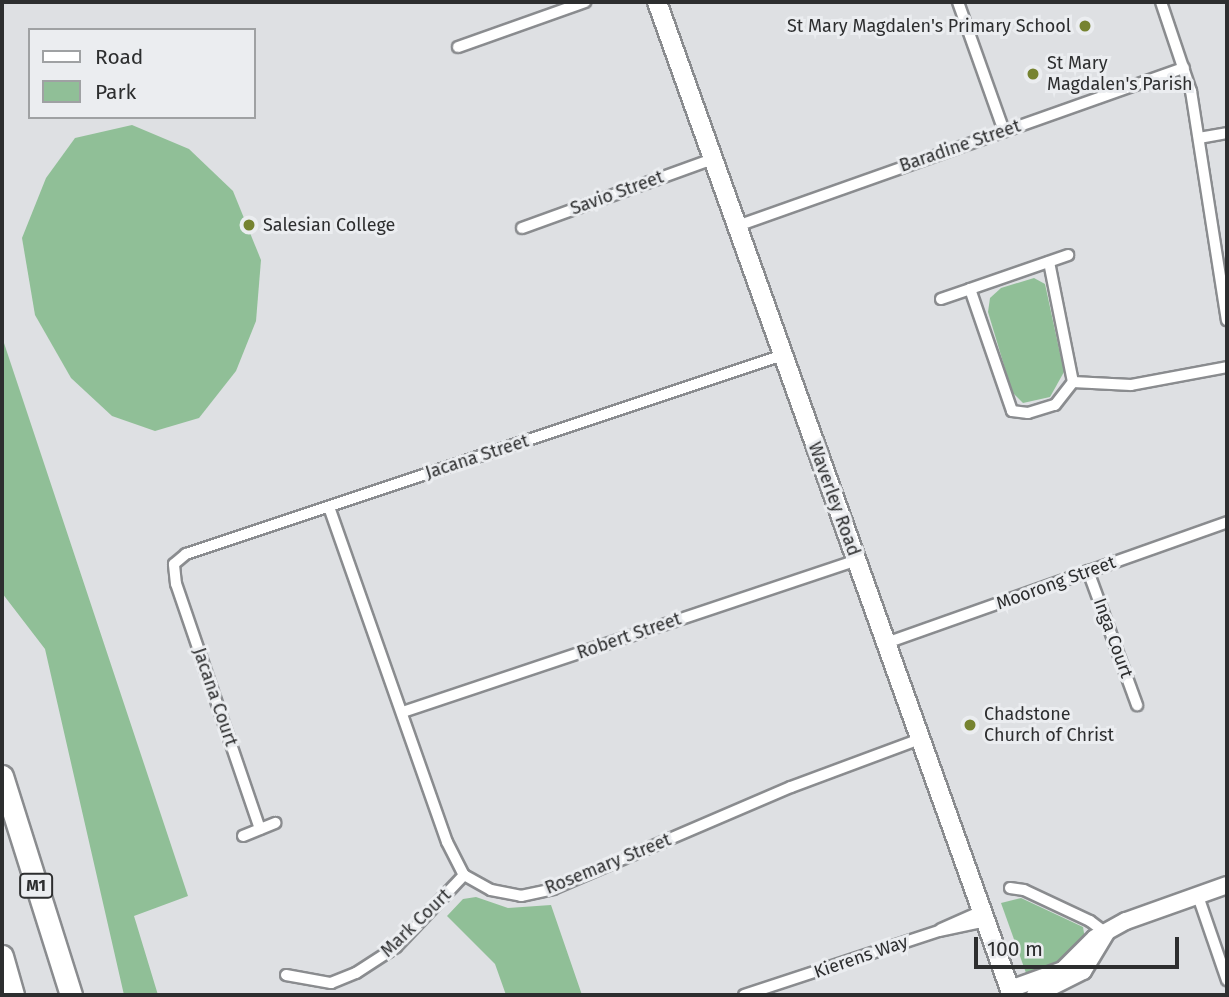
<!DOCTYPE html>
<html>
<head>
<meta charset="utf-8">
<style>
	body { margin:0 }
	#map { position:relative; width:1229px; height:997px; overflow:hidden; background:#dee0e3; font-family:"Fira Sans",sans-serif }
	div>[style] { position:absolute }
	[style*='--x'] { left:calc(var(--x)*1px); top:calc(var(--y)*1px); width:calc(var(--w)*1px); rotate:calc(var(--a)*1deg) }
	.green>* { inset:0; background:#90bf97 }
	.roads { filter:drop-shadow(2px 0 #8a8c8f) drop-shadow(-2px 0 #8a8c8f) drop-shadow(0 2px #8a8c8f) drop-shadow(0 -2px #8a8c8f) }
	.street>* { height:10px; margin:-5px; padding:0 5px; transform-origin:5px; border-radius:5px; background:#fff }
	.secondary>* { height:16px; margin:-8px; padding:0 8px; transform-origin:8px; border-radius:8px; background:#fff }
	.primary>* { height:18px; margin:-9px; padding:0 9px; transform-origin:9px; border-radius:9px; background:#fff }
	.highway>* { height:21px; margin:-10.5px; padding:0 10.5px; transform-origin:10.5px; border-radius:10.5px; background:#fff }
	.dots>* { width:19px; height:19px; translate:-50% -50%; box-sizing:border-box; border:4px solid #ebedf0; border-radius:50% }
	span { translate:-50% -50%; white-space:nowrap; text-align:center; line-height:1.15; -webkit-text-stroke:6px #ebedf0; paint-order:stroke }
	.shield-label span { padding:2px 5px; background:#ebedf0; border:2px solid; border-radius:5px; -webkit-text-stroke-width:0 }
	.shield-label { font-size:16px; color:#2d2e2f; font-weight:700 }
	.poi-label { font-size:18px; color:#2d2e2f }
	.right { translate:-100% -50%; text-align:right }
	.left { translate:0 -50%; text-align:left }
	.street-label { font-size:18px; color:#2d2e2f }
	.frame { position:absolute; inset:0; border:4px solid #2d2e2f; pointer-events:none }
	.legend { position:absolute; left:28px; top:28px; width:228px; height:91px; box-sizing:border-box; background:#ebedf0; border:2px solid #9fa1a3; margin:0; padding:9px 12px; list-style:none; font-size:21px; color:#2d2e2f }
	.legend li { display:flex; align-items:center; gap:14px; height:35px }
	.legend b { width:35px; border:2px solid #9fa1a3 }
	.scale { position:absolute; left:974px; top:937px; width:205px; height:32px; box-sizing:border-box; border:4px solid #2d2e2f; border-top:0; padding-left:9px; font-size:21px; line-height:24px; white-space:nowrap; color:#2d2e2f; -webkit-text-stroke:5px #ebedf0; paint-order:stroke }
</style>
</head>
<body>
<div id="map">
	<div class="green">
		<i style="clip-path:polygon(132px 125px,189px 149px,233px 191px,261px 260px,256px 321px,236px 371px,199px 418px,155px 431px,112px 416px,71px 378px,35px 315px,22px 238px,46px 178px,75px 138px)"></i>
		<i style="clip-path:polygon(1034px 278px,1045px 284px,1064px 372px,1050px 397px,1023px 403px,1012px 392px,988px 312px,990px 298px,1001px 288px)"></i>
		<i style="clip-path:polygon(2px 337px,188px 896px,134px 916px,158px 995px,124px 995px,45px 649px,2px 593px)"></i>
		<i style="clip-path:polygon(476px 897px,508px 908px,551px 905px,582px 995px,506px 995px,495px 964px,447px 916px,463px 899px)"></i>
		<i style="clip-path:polygon(1021px 898px,1083px 927px,1085px 939px,1060px 966px,1026px 973px,1001px 903px)"></i>
	</div>
	<div class="roads">
		<div class="street">
			<i style="--x:958;--y:2;--w:137;--a:70.4"></i>
			<i style="--x:1161;--y:2;--w:94;--a:71.4"></i>
			<i style="--x:1191;--y:91;--w:232;--a:81.1"></i>
			<i style="--x:458;--y:47;--w:135;--a:-19.5"></i>
			<i style="--x:1199;--y:138;--w:28;--a:-10"></i>
			<i style="--x:737;--y:226;--w:474;--a:-19.5"></i>
			<i style="--x:522;--y:228;--w:203;--a:-19.9"></i>
			<i style="--x:1049;--y:262;--w:122;--a:78.7"></i>
			<i style="--x:970;--y:289;--w:104;--a:-19.1"></i>
			<i style="--x:941;--y:299;--w:31;--a:-19"></i>
			<i style="--x:970;--y:289;--w:129;--a:71"></i>
			<i style="--x:1012;--y:411;--w:16;--a:7"></i>
			<i style="--x:1028;--y:413;--w:28;--a:-17"></i>
			<i style="--x:1055;--y:405;--w:29;--a:-52"></i>
			<i style="--x:1073;--y:382;--w:58;--a:3"></i>
			<i style="--x:1131;--y:385;--w:98;--a:-10.6"></i>
			<i style="--x:329;--y:507;--w:355;--a:70.6"></i>
			<i style="--x:447;--y:842;--w:37;--a:63"></i>
			<i style="--x:464;--y:875;--w:31;--a:29"></i>
			<i style="--x:491;--y:890;--w:31;--a:11"></i>
			<i style="--x:521;--y:896;--w:33;--a:-12"></i>
			<i style="--x:553;--y:889;--w:259;--a:-23.2"></i>
			<i style="--x:791;--y:787;--w:138;--a:-20.4"></i>
			<i style="--x:1088;--y:571;--w:143;--a:69.9"></i>
			<i style="--x:886;--y:643;--w:362;--a:-19.5"></i>
			<i style="--x:403;--y:712;--w:478;--a:-18.5"></i>
			<i style="--x:260;--y:829;--w:259;--a:-108.9"></i>
			<i style="--x:176;--y:584;--w:20;--a:-96"></i>
			<i style="--x:174;--y:564;--w:16;--a:-40"></i>
			<i style="--x:186;--y:554;--w:629;--a:-18.43"></i>
			<i style="--x:243;--y:836;--w:35;--a:-22"></i>
			<i style="--x:1010;--y:888;--w:14;--a:8"></i>
			<i style="--x:1024;--y:890;--w:73;--a:25.2"></i>
			<i style="--x:1090;--y:921;--w:20;--a:37"></i>
			<i style="--x:1198;--y:896;--w:89;--a:71"></i>
			<i style="--x:941;--y:929;--w:45;--a:-23.7"></i>
			<i style="--x:286;--y:975;--w:46;--a:10.1"></i>
			<i style="--x:331;--y:983;--w:27;--a:-22"></i>
			<i style="--x:356;--y:973;--w:48;--a:-33"></i>
			<i style="--x:396;--y:947;--w:99;--a:-46.6"></i>
			<i style="--x:744;--y:995;--w:205;--a:-18.2"></i>
			<i style="--x:939;--y:931;--w:48;--a:-12"></i>
		</div>
		<div class="secondary">
			<i style="--x:1010;--y:989;--w:56;--a:-19.7"></i>
			<i style="--x:1063;--y:970;--w:45;--a:-45"></i>
			<i style="--x:1095;--y:938;--w:35;--a:-29"></i>
			<i style="--x:1126;--y:921;--w:107;--a:-19.6"></i>
			<i style="--x:1035;--y:995;--w:54;--a:-26.6"></i>
			<i style="--x:1083;--y:971;--w:44;--a:-58.8"></i>
		</div>
		<div class="primary">
			<i style="--x:657;--y:2;--w:1055;--a:70.33"></i>
		</div>
		<div class="highway">
			<i style="--x:2;--y:776;--w:230;--a:72.5"></i>
			<i style="--x:2;--y:956;--w:41;--a:74.2"></i>
		</div>
	</div>
	<div class="dots">
		<i style="left:1085px;top:26px;background:#768330"></i>
		<i style="left:1033px;top:74px;background:#768330"></i>
		<i style="left:249px;top:225px;background:#768330"></i>
		<i style="left:970px;top:725px;background:#768330"></i>
	</div>
	<div class="shield-label">
		<span style="left:36px;top:886px">M1</span>
	</div>
	<div class="poi-label">
		<span class="right" style="left:1071px;top:26px">St Mary Magdalen's Primary School</span>
		<span class="left" style="left:1047px;top:74px">St Mary<br>Magdalen's Parish</span>
		<span class="left" style="left:263px;top:225px">Salesian College</span>
		<span class="left" style="left:984px;top:725px">Chadstone<br>Church of Christ</span>
	</div>
	<div class="street-label">
		<span style="left:960px;top:146px;rotate:-19deg">Baradine Street</span>
		<span style="left:617px;top:193px;rotate:-20deg">Savio Street</span>
		<span style="left:477px;top:457px;rotate:-18deg">Jacana Street</span>
		<span style="left:834px;top:499px;rotate:70deg">Waverley Road</span>
		<span style="left:1056px;top:583px;rotate:-20deg">Moorong Street</span>
		<span style="left:629px;top:636px;rotate:-19deg">Robert Street</span>
		<span style="left:1113px;top:638px;rotate:70deg">Inga Court</span>
		<span style="left:215px;top:697px;rotate:71deg">Jacana Court</span>
		<span style="left:608px;top:864px;rotate:-22deg">Rosemary Street</span>
		<span style="left:416px;top:923px;rotate:-44deg">Mark Court</span>
		<span style="left:861px;top:957px;rotate:-19deg">Kierens Way</span>
	</div>
	<div class="frame"></div>
	<ul class="legend">
	<li><b style="height:9px;background:#fff"></b>Road</li>
	<li><b style="height:19px;background:#90bf97"></b>Park</li>
	</ul>
	<div class="scale">100 m</div>
</div>
</body>
</html>
